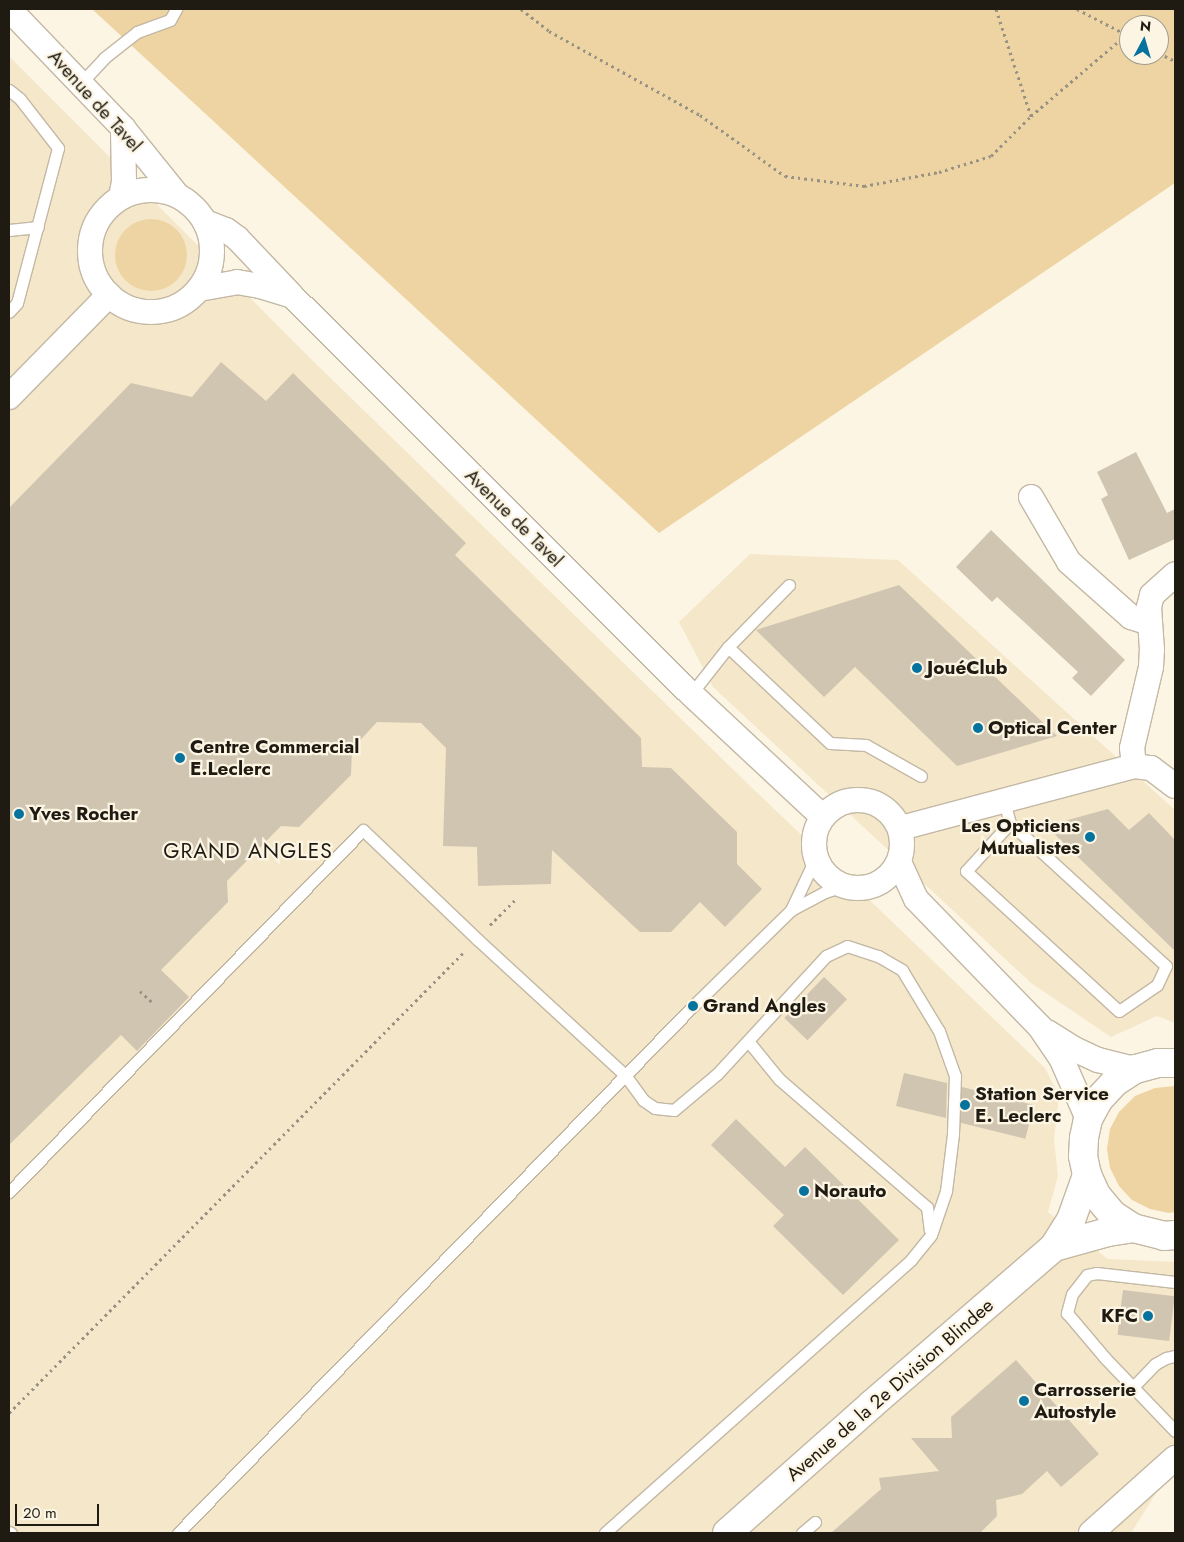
<!DOCTYPE html>
<html>
<head>
<meta charset="utf-8">
<style>
	body { margin:0 }
	#map { position:relative; width:1184px; height:1542px; overflow:hidden; background:#fdf5e3; font-family:Jost,sans-serif }
	div>[style] { position:absolute }
	[style*='--x'] { left:calc(var(--x)*1px); top:calc(var(--y)*1px); width:calc(var(--w)*1px); rotate:calc(var(--a)*1deg) }
	.built>* { inset:0; background:#f5e7ca }
	.green>* { inset:0; background:#edd4a2 }
	.round { border-radius:50% }
	.building>* { inset:0; background:#d0c5b1; transform-origin:0 0 }
	.path>* { height:3px; margin-top:-1.5px; transform-origin:0; background:repeating-linear-gradient(90deg,#989285 0 2.5px,transparent 0 6.5px) }
	.roads { filter:drop-shadow(1px 0 #c3b8a4) drop-shadow(-1px 0 #c3b8a4) drop-shadow(0 1px #c3b8a4) drop-shadow(0 -1px #c3b8a4) }
	.service>* { height:11px; margin:-5.5px; padding:0 5.5px; transform-origin:5.5px; border-radius:5.5px; background:#fff }
	.minor>* { height:24px; margin:-12px; padding:0 12px; transform-origin:12px; border-radius:12px; background:#fff }
	.minor>.ring { margin:-12px; padding:0; box-sizing:content-box; background:none; border:24px solid #fff; border-radius:50% }
	.secondary>* { height:28px; margin:-14px; padding:0 14px; transform-origin:14px; border-radius:14px; background:#fff }
	.dots>* { width:14px; height:14px; translate:-50% -50%; box-sizing:border-box; border:2px solid #fdf5e3; border-radius:50% }
	span { translate:-50% -50%; white-space:nowrap; text-align:center; line-height:1.15; -webkit-text-stroke:4.5px #fdf5e3; paint-order:stroke }
	.street-label { font-size:19px; color:#1f1b13 }
	.poi-label { font-size:19px; color:#1f1b13; font-weight:700 }
	.left { translate:0 -50%; text-align:left }
	.right { translate:-100% -50%; text-align:right }
	.quarter-label { font-size:21px; color:#1f1b13; letter-spacing:1px }
	.frame { position:absolute; inset:0; border:10px solid #1f1b13; pointer-events:none }
	.north { position:absolute; left:1119px; top:15px; width:50px; height:50px; box-sizing:border-box; background:#fdf5e3; border:1px solid #a49e90; border-radius:50%; rotate:6deg; font-size:14px; font-weight:700; line-height:20px; text-align:center; color:#1f1b13 }
	.north::after { content:''; display:block; margin:auto; width:18px; height:22px; background:#06739e; clip-path:polygon(50% 0,100% 100%,50% 72%,0 100%) }
	.scale { position:absolute; left:15px; top:1504px; width:84px; height:22px; box-sizing:border-box; border:2px solid #1f1b13; border-top:0; padding-left:6px; font-size:15px; line-height:18px; white-space:nowrap; color:#1f1b13; -webkit-text-stroke:4px #fdf5e3; paint-order:stroke }
</style>
</head>
<body>
<div id="map">
	<div class="built">
		<i style="clip-path:polygon(9px 56px,311px 359px,745px 781px,1045px 1068px,1059px 1096px,1054px 1139px,1058px 1176px,1048px 1212px,1108px 1259px,1175px 1262px,1175px 1463px,1131px 1533px,9px 1533px)"></i>
		<i style="clip-path:polygon(750px 554px,898px 560px,1175px 810px,1175px 1023px,1157px 1016px,1111px 1037px,1031px 983px,713px 687px,679px 622px)"></i>
	</div>
	<div class="green">
		<i style="clip-path:polygon(evenodd,92px 9px,1175px 9px,1175px 183px,659px 533px,92px 9px,1129px 25px,1159px 25px,1159px 55px,1129px 55px,1129px 25px)"></i>
		<i class="round" style="left:115px;top:219px;width:72px;height:72px"></i>
		<i style="clip-path:polygon(1175px 1086px,1175px 1212px,1169px 1213px,1150px 1209px,1132px 1200px,1119px 1186px,1110px 1168px,1107px 1149px,1110px 1129px,1119px 1112px,1135px 1096px,1155px 1088px)"></i>
	</div>
	<div class="building">
		<i style="clip-path:polygon(221px 362px,266px 401px,293px 373px,466px 543px,455px 555px,641px 738px,642px 767px,671px 768px,737px 832px,737px 864px,762px 889px,725px 927px,700px 902px,671px 932px,640px 932px,552px 850px,551px 884px,478px 886px,477px 847px,443px 846px,446px 748px,421px 723px,377px 722px,352px 749px,351px 775px,299px 827px,281px 826px,227px 881px,228px 902px,161px 970px,189px 997px,137px 1051px,121px 1035px,9px 1145px,9px 508px,131px 383px,192px 397px)"></i>
		<i style="clip-path:polygon(1136px 452px,1167px 513px,1175px 509px,1175px 539px,1129px 560px,1101px 499px,1108px 495px,1097px 472px)"></i>
		<i style="clip-path:polygon(991px 530px,1125px 660px,1091px 696px,1072px 678px,1078px 672px,997px 597px,992px 602px,956px 567px)"></i>
		<i style="clip-path:polygon(899px 585px,1057px 736px,957px 766px,855px 667px,824px 697px,756px 630px)"></i>
		<i style="clip-path:polygon(1108px 809px,1129px 830px,1149px 813px,1175px 840px,1175px 951px,1046px 826px)"></i>
		<i style="left:824px;top:977px;width:32px;height:57px;rotate:44deg"></i>
		<i style="clip-path:polygon(904px 1073px,947px 1083px,946px 1118px,896px 1106px)"></i>
		<i style="left:962px;top:1087px;width:74px;height:35px;rotate:14deg"></i>
		<i style="clip-path:polygon(736px 1119px,785px 1167px,805px 1147px,899px 1240px,843px 1295px,773px 1226px,784px 1215px,711px 1145px)"></i>
		<i style="left:1123px;top:1290px;width:52px;height:45px;rotate:7deg"></i>
		<i style="clip-path:polygon(1016px 1360px,1099px 1454px,1061px 1487px,1047px 1471px,1022px 1494px,996px 1500px,997px 1516px,980px 1533px,831px 1533px,881px 1489px,879px 1478px,939px 1471px,911px 1438px,952px 1438px,951px 1417px)"></i>
	</div>
	<div class="path">
		<i style="--x:521;--y:9;--w:36;--a:38"></i>
		<i style="--x:549;--y:31;--w:173;--a:29.1"></i>
		<i style="--x:700;--y:115;--w:105;--a:35.7"></i>
		<i style="--x:785;--y:176;--w:80;--a:7.2"></i>
		<i style="--x:864;--y:186;--w:76;--a:-10.6"></i>
		<i style="--x:939;--y:172;--w:54;--a:-17.1"></i>
		<i style="--x:991;--y:156;--w:57;--a:-45"></i>
		<i style="--x:1031;--y:116;--w:125;--a:-40.5"></i>
		<i style="--x:996;--y:9;--w:113;--a:71.9"></i>
		<i style="--x:1077;--y:9;--w:59;--a:27.4"></i>
		<i style="--x:1159;--y:53;--w:18;--a:27"></i>
		<i style="--x:490;--y:925;--w:35;--a:-45"></i>
		<i style="--x:140;--y:991;--w:19;--a:43"></i>
		<i style="--x:9;--y:1413;--w:646;--a:-45.38"></i>
	</div>
	<div class="roads">
		<div class="service">
			<i style="--x:80;--y:84;--w:35;--a:-47"></i>
			<i style="--x:104;--y:58;--w:42;--a:-38.2"></i>
			<i style="--x:137;--y:32;--w:35;--a:-20"></i>
			<i style="--x:170;--y:20;--w:13;--a:-61"></i>
			<i style="--x:9;--y:90;--w:14;--a:39"></i>
			<i style="--x:20;--y:99;--w:62;--a:52.2"></i>
			<i style="--x:58;--y:148;--w:160;--a:104.8"></i>
			<i style="--x:17;--y:303;--w:12;--a:132"></i>
			<i style="--x:9;--y:230;--w:29;--a:-6"></i>
			<i style="--x:728;--y:647;--w:140;--a:43.3"></i>
			<i style="--x:830;--y:743;--w:36;--a:3"></i>
			<i style="--x:866;--y:745;--w:63;--a:29.4"></i>
			<i style="--x:691;--y:694;--w:60;--a:-51.8"></i>
			<i style="--x:728;--y:647;--w:87;--a:-45.5"></i>
			<i style="--x:1004;--y:801;--w:23;--a:75"></i>
			<i style="--x:1010;--y:823;--w:65;--a:132.5"></i>
			<i style="--x:966;--y:871;--w:207;--a:42.5"></i>
			<i style="--x:1119;--y:1011;--w:46;--a:-34.4"></i>
			<i style="--x:1157;--y:985;--w:21;--a:-65"></i>
			<i style="--x:1166;--y:966;--w:212;--a:-137.5"></i>
			<i style="--x:791;--y:910;--w:59;--a:-64.7"></i>
			<i style="--x:748;--y:1041;--w:49;--a:50.8"></i>
			<i style="--x:779;--y:1079;--w:196;--a:40.9"></i>
			<i style="--x:927;--y:1207;--w:23;--a:83"></i>
			<i style="--x:9;--y:1192;--w:506;--a:-45.64"></i>
			<i style="--x:363;--y:830;--w:158;--a:43.7"></i>
			<i style="--x:477;--y:939;--w:201;--a:42.6"></i>
			<i style="--x:625;--y:1075;--w:31;--a:54"></i>
			<i style="--x:643;--y:1100;--w:14;--a:34"></i>
			<i style="--x:655;--y:1108;--w:19;--a:6"></i>
			<i style="--x:674;--y:1110;--w:56;--a:-39.9"></i>
			<i style="--x:717;--y:1074;--w:161;--a:-47.3"></i>
			<i style="--x:826;--y:956;--w:23;--a:-25"></i>
			<i style="--x:847;--y:946;--w:33;--a:18"></i>
			<i style="--x:878;--y:956;--w:28;--a:30"></i>
			<i style="--x:902;--y:970;--w:71;--a:58.8"></i>
			<i style="--x:939;--y:1031;--w:48;--a:70.4"></i>
			<i style="--x:955;--y:1076;--w:58;--a:92"></i>
			<i style="--x:953;--y:1134;--w:57;--a:97"></i>
			<i style="--x:946;--y:1191;--w:46;--a:108.8"></i>
			<i style="--x:931;--y:1235;--w:32;--a:129"></i>
			<i style="--x:911;--y:1260;--w:410;--a:138.3"></i>
			<i style="--x:1175;--y:1282;--w:79;--a:-173.4"></i>
			<i style="--x:1097;--y:1273;--w:10;--a:169"></i>
			<i style="--x:1087;--y:1275;--w:24;--a:128"></i>
			<i style="--x:1072;--y:1294;--w:20;--a:105"></i>
			<i style="--x:1067;--y:1313;--w:59;--a:49.8"></i>
			<i style="--x:1105;--y:1358;--w:101;--a:46.2"></i>
			<i style="--x:1132;--y:1388;--w:33;--a:-46"></i>
			<i style="--x:1155;--y:1364;--w:13;--a:-29"></i>
			<i style="--x:1166;--y:1358;--w:9;--a:-13"></i>
			<i style="--x:9;--y:1532;--w:2;--a:27"></i>
			<i style="--x:178;--y:1533;--w:737;--a:-45.66"></i>
			<i style="--x:693;--y:1006;--w:137;--a:-44.4"></i>
			<i style="--x:791;--y:910;--w:38;--a:-28"></i>
			<i style="--x:825;--y:892;--w:20;--a:-18"></i>
			<i style="--x:802;--y:1533;--w:17;--a:-40"></i>
		</div>
		<div class="minor">
			<i style="--x:9;--y:9;--w:165;--a:46.2"></i>
			<i style="--x:123;--y:128;--w:86;--a:51.1"></i>
			<i class="ring" style="left:90px;top:190px;width:98px;height:98px"></i>
			<i style="--x:121;--y:197;--w:15;--a:-79"></i>
			<i style="--x:124;--y:182;--w:54;--a:-91.1"></i>
			<i style="--x:205;--y:222;--w:22;--a:21"></i>
			<i style="--x:226;--y:230;--w:14;--a:36"></i>
			<i style="--x:237;--y:238;--w:79;--a:46.5"></i>
			<i style="--x:291;--y:295;--w:565;--a:44.93"></i>
			<i style="--x:691;--y:694;--w:180;--a:43"></i>
			<i style="--x:199;--y:289;--w:39;--a:-10"></i>
			<i style="--x:237;--y:282;--w:23;--a:10"></i>
			<i style="--x:260;--y:286;--w:31;--a:17"></i>
			<i style="--x:9;--y:397;--w:143;--a:-45.6"></i>
			<i style="--x:1031;--y:497;--w:75;--a:59.7"></i>
			<i style="--x:1069;--y:562;--w:83;--a:41.6"></i>
			<i style="--x:1131;--y:617;--w:20;--a:18"></i>
			<i style="--x:1134;--y:766;--w:18;--a:-96"></i>
			<i style="--x:1132;--y:748;--w:83;--a:-76.8"></i>
			<i style="--x:1151;--y:667;--w:17;--a:-87"></i>
			<i style="--x:1152;--y:650;--w:43;--a:-94"></i>
			<i style="--x:1149;--y:607;--w:12;--a:-76"></i>
			<i style="--x:1152;--y:595;--w:31;--a:-42"></i>
			<i class="ring" style="left:814px;top:800px;width:64px;height:64px"></i>
			<i style="--x:901;--y:828;--w:241;--a:-14.9"></i>
			<i style="--x:1134;--y:766;--w:17;--a:7"></i>
			<i style="--x:1151;--y:768;--w:30;--a:37"></i>
			<i style="--x:899;--y:862;--w:41;--a:65.3"></i>
			<i style="--x:916;--y:899;--w:178;--a:45.9"></i>
			<i style="--x:1040;--y:1027;--w:40;--a:56"></i>
			<i style="--x:1062;--y:1060;--w:64;--a:66.2"></i>
			<i style="--x:1047;--y:1032;--w:32;--a:32"></i>
			<i style="--x:1074;--y:1049;--w:26;--a:25"></i>
			<i style="--x:1098;--y:1060;--w:38;--a:14"></i>
			<i style="--x:1091;--y:1533;--w:113;--a:-41.8"></i>
		</div>
		<div class="secondary">
			<i style="--x:1175;--y:1063;--w:17;--a:180"></i>
			<i style="--x:1158;--y:1063;--w:24;--a:165"></i>
			<i style="--x:1135;--y:1069;--w:24;--a:147"></i>
			<i style="--x:1115;--y:1082;--w:23;--a:133"></i>
			<i style="--x:1099;--y:1099;--w:23;--a:119"></i>
			<i style="--x:1088;--y:1119;--w:19;--a:102"></i>
			<i style="--x:1084;--y:1138;--w:18;--a:93"></i>
			<i style="--x:1083;--y:1156;--w:19;--a:78"></i>
			<i style="--x:1087;--y:1175;--w:23;--a:65"></i>
			<i style="--x:1097;--y:1196;--w:25;--a:50"></i>
			<i style="--x:1113;--y:1215;--w:24;--a:33"></i>
			<i style="--x:1133;--y:1228;--w:32;--a:14"></i>
			<i style="--x:1164;--y:1236;--w:11;--a:-5"></i>
			<i style="--x:1054;--y:1247;--w:56;--a:-15.5"></i>
			<i style="--x:1108;--y:1232;--w:25;--a:-9"></i>
			<i style="--x:727;--y:1533;--w:193;--a:-41.6"></i>
			<i style="--x:871;--y:1405;--w:242;--a:-40.8"></i>
			<i style="--x:1054;--y:1247;--w:32;--a:-58"></i>
			<i style="--x:1071;--y:1220;--w:48;--a:-70.4"></i>
		</div>
	</div>
	<div class="dots">
		<i style="left:917px;top:668px;background:#06739e"></i>
		<i style="left:978px;top:728px;background:#06739e"></i>
		<i style="left:180px;top:758px;background:#06739e"></i>
		<i style="left:19px;top:814px;background:#06739e"></i>
		<i style="left:1090px;top:837px;background:#06739e"></i>
		<i style="left:693px;top:1006px;background:#06739e"></i>
		<i style="left:965px;top:1105px;background:#06739e"></i>
		<i style="left:804px;top:1191px;background:#06739e"></i>
		<i style="left:1148px;top:1316px;background:#06739e"></i>
		<i style="left:1024px;top:1401px;background:#06739e"></i>
	</div>
	<div class="street-label">
		<span style="left:95px;top:101px;rotate:48deg">Avenue de Tavel</span>
		<span style="left:514px;top:518px;rotate:45deg">Avenue de Tavel</span>
		<span style="left:890px;top:1390px;rotate:-41deg">Avenue de la 2e Division Blindee</span>
	</div>
	<div class="poi-label">
		<span class="left" style="left:927px;top:668px">JouéClub</span>
		<span class="left" style="left:988px;top:728px">Optical Center</span>
		<span class="left" style="left:190px;top:758px">Centre Commercial<br>E.Leclerc</span>
		<span class="left" style="left:29px;top:814px">Yves Rocher</span>
		<span class="right" style="left:1080px;top:837px">Les Opticiens<br>Mutualistes</span>
		<span class="left" style="left:703px;top:1006px">Grand Angles</span>
		<span class="left" style="left:975px;top:1105px">Station Service<br>E. Leclerc</span>
		<span class="left" style="left:814px;top:1191px">Norauto</span>
		<span class="right" style="left:1138px;top:1316px">KFC</span>
		<span class="left" style="left:1034px;top:1401px">Carrosserie<br>Autostyle</span>
	</div>
	<div class="quarter-label">
		<span style="left:248px;top:851px">GRAND ANGLES</span>
	</div>
	<div class="frame"></div>
	<div class="north">N</div>
	<div class="scale">20 m</div>
</div>
</body>
</html>
